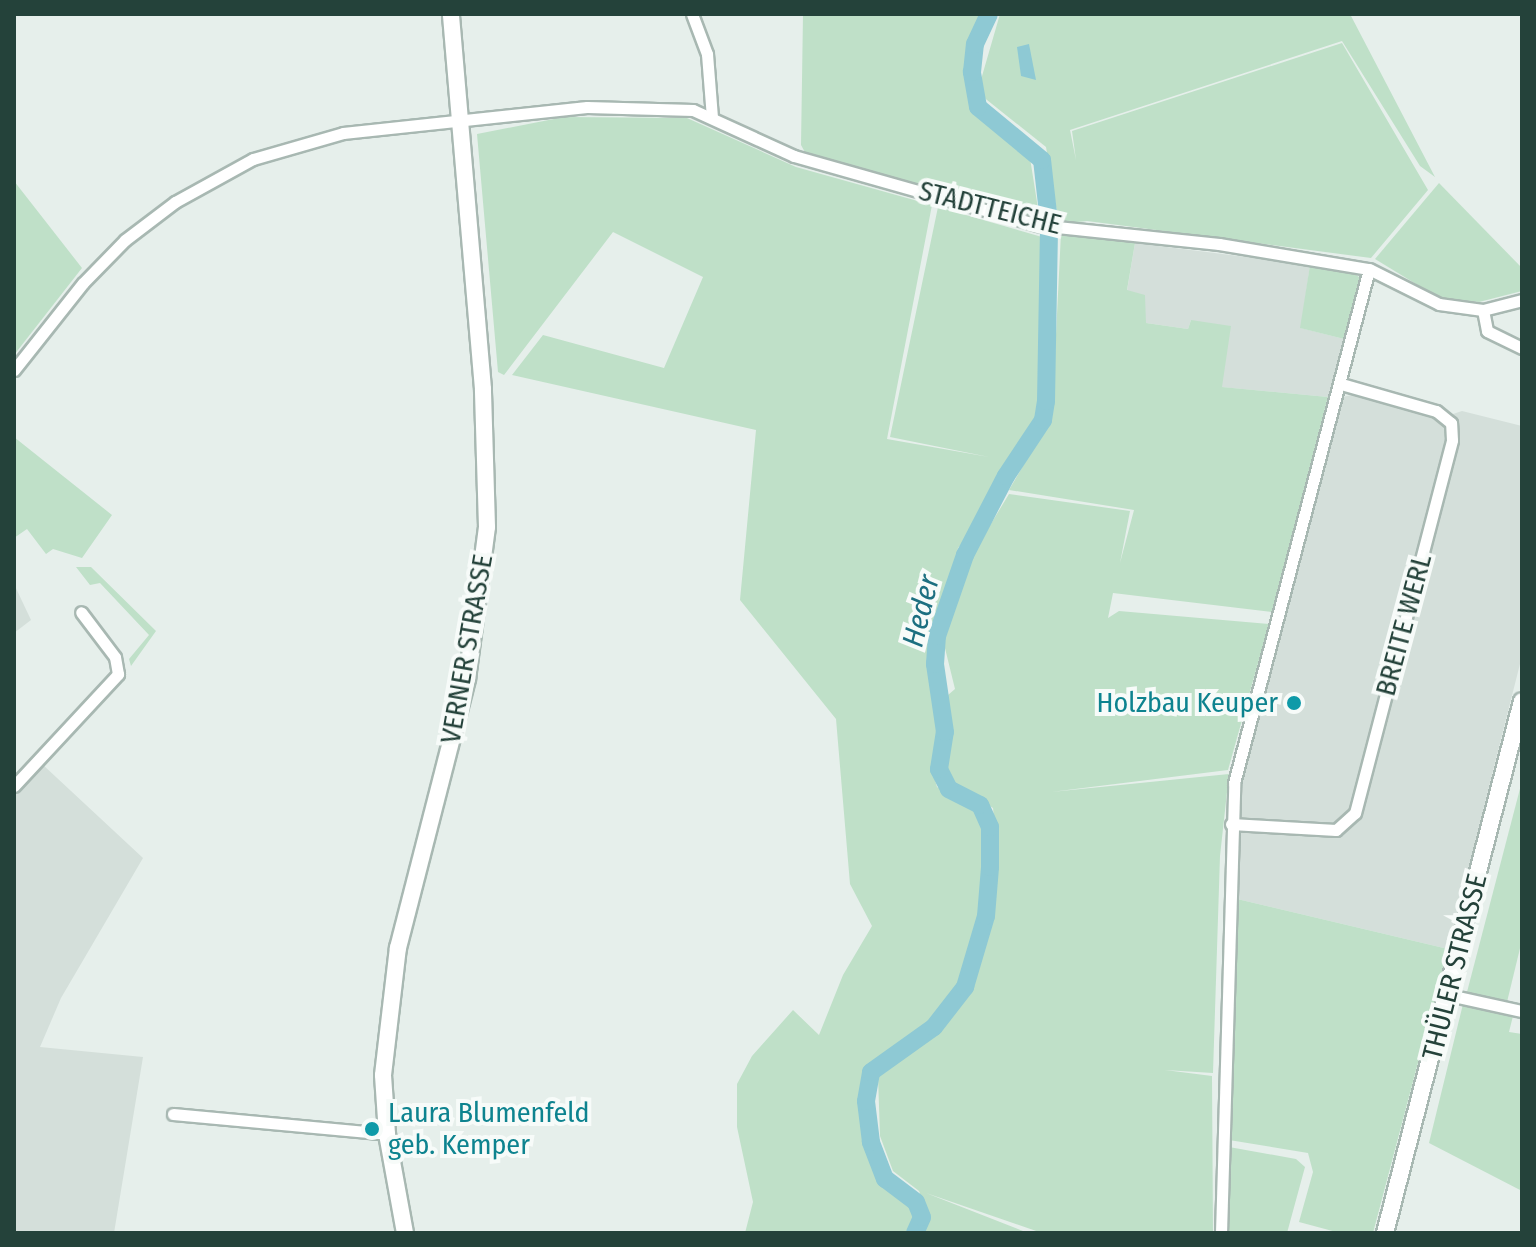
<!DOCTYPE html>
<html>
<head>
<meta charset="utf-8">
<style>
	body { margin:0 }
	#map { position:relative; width:1536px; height:1247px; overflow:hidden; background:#e6efeb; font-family:"Fira Sans Condensed",sans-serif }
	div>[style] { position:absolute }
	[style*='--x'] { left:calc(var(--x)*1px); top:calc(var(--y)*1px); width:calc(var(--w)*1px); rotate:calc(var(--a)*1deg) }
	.built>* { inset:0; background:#d4dfda }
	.green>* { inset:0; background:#bfe0c8 }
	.water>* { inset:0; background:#8ec9d4 }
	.river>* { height:18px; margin:-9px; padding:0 9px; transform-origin:9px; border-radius:9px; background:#8ec9d4 }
	.roads { filter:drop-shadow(2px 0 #a8b8b2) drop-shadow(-2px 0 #a8b8b2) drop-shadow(0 2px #a8b8b2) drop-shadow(0 -2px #a8b8b2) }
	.minor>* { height:11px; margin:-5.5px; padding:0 5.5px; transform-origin:5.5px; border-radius:5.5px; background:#fff }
	.secondary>* { height:16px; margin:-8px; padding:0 8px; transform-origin:8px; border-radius:8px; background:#fff }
	.dots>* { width:22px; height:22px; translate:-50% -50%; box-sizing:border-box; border:4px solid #f7fbf9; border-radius:50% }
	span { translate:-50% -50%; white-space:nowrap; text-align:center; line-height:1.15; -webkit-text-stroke:8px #f7fbf9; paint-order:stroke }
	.street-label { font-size:28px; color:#24423a }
	.culture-label { font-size:28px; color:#0d838f }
	.right { translate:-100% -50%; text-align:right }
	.left { translate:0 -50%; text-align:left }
	.water-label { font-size:30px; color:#1c6f80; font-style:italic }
	.frame { position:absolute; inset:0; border:16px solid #24423a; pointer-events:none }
</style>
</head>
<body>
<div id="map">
	<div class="built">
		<i style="clip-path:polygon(1135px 243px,1310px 265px,1301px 328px,1344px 339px,1328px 397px,1221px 387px,1191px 320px,1188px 329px,1146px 323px,1127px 291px)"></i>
		<i style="clip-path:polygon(1352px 395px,1438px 419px,1462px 411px,1522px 426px,1522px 656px,1448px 949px,1233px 898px,1240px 783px,1342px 397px)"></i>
		<i style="clip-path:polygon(14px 584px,31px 620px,14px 633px)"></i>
		<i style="clip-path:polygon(42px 764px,143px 858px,61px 998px,40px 1047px,143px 1057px,114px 1233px,14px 1233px,14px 794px)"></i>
	</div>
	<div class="green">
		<i style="clip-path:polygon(803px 14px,980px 14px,965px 73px,973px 108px,1030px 158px,1040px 221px,807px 156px,801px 145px)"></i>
		<i style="clip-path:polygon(1000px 14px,1350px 14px,1435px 177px,1420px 166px,1342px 41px,1070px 130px,1076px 160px,1072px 131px,1342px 43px,1428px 190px,1371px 258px,1087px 221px,1059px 224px,1046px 147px,982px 96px,980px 83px)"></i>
		<i style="clip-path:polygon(564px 117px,687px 118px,796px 167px,932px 205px,887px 439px,989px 457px,890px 437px,938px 207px,1042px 237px,1038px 418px,1003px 470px,976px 527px,958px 548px,947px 594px,928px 633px,939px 732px,933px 773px,937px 787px,976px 809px,984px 827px,979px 914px,999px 867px,993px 808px,959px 787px,947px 772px,948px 695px,955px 689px,943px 640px,969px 560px,1009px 494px,1130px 511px,1120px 563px,1134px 510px,1009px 490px,1052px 416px,1061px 233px,1135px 243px,1127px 290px,1145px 295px,1146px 323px,1188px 329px,1191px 320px,1231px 326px,1222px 387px,1328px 397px,1272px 612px,1113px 593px,1108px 618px,1119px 611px,1269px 624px,1228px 770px,1051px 792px,1229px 774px,1220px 856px,1213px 1073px,1165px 1070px,1212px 1076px,1213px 1233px,1042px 1233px,926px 1193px,1028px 1233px,923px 1233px,928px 1214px,919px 1191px,893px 1171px,880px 1136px,878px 1076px,897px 1061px,885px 1066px,882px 1054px,867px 1069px,861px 1100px,864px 1141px,881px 1183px,912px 1204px,916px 1217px,908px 1233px,745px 1233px,753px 1202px,737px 1127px,737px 1084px,752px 1056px,793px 1010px,819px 1035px,843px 975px,872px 926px,850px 884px,836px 719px,740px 600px,756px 430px,512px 375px,543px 335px,664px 368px,703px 277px,613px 232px,504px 375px,498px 372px,477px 134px)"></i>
		<i style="clip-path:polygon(14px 181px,82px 268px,14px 355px)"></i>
		<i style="clip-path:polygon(1439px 183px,1522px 268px,1522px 291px,1479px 302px,1439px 298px,1375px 259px)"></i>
		<i style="clip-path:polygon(1310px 265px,1352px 271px,1360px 278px,1344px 339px,1300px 328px)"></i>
		<i style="clip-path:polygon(14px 437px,112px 515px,82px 558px,53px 549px,46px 554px,27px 529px,14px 538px)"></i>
		<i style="clip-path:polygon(76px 567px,91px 567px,156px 631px,131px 666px,129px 659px,149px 635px,100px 583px,90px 585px)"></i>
		<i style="clip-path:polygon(1522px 781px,1522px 940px,1507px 1002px,1467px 992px)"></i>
		<i style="clip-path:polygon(1233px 898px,1448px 949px,1373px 1233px,1340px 1233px,1299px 1222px,1313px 1172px,1308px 1153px,1229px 1140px)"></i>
		<i style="clip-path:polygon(1463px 1004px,1513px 1016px,1509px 1032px,1522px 1034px,1522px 1191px,1429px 1143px)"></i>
		<i style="clip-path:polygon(1229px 1147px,1296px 1159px,1305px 1167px,1287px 1233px,1227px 1233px)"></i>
	</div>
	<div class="water">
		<i style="clip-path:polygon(1029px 44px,1036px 80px,1021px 76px,1017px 47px)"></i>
	</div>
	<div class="river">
		<i style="--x:915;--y:1233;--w:17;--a:-66"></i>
		<i style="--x:922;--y:1217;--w:16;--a:-112"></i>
		<i style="--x:916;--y:1202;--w:39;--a:-143"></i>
		<i style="--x:885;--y:1179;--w:40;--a:-111"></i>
		<i style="--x:871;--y:1142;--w:41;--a:-97"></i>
		<i style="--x:866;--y:1101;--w:29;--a:-80"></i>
		<i style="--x:871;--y:1072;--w:77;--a:-35.5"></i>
		<i style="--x:934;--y:1027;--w:51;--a:-52.2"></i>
		<i style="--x:965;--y:987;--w:74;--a:-73.5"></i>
		<i style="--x:986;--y:916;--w:49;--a:-85.3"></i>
		<i style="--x:990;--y:867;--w:40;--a:-90"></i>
		<i style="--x:990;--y:827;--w:24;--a:-114"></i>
		<i style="--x:980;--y:805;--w:35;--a:-153"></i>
		<i style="--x:949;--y:789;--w:22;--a:-117"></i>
		<i style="--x:939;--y:769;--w:37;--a:-81"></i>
		<i style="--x:945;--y:732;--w:69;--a:-98.4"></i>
		<i style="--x:935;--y:664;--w:28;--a:-86"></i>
		<i style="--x:937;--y:636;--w:86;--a:-70.9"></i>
		<i style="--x:965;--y:555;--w:89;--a:-62.6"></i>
		<i style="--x:1006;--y:476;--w:67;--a:-56.5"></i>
		<i style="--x:1043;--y:420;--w:19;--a:-81"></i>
		<i style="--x:1046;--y:401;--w:179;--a:-89"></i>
		<i style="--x:1049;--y:222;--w:62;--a:-96.4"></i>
		<i style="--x:1042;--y:160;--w:83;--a:-140.4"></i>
		<i style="--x:978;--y:107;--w:36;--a:-100"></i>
		<i style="--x:972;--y:72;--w:28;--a:-84"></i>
		<i style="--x:975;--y:44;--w:33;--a:-65"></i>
	</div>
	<div class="roads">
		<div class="minor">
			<i style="--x:692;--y:14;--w:43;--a:69.4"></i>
			<i style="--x:707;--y:54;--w:63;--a:85.5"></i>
			<i style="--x:1483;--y:310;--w:21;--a:79"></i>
			<i style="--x:1487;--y:331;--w:39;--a:26"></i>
			<i style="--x:14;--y:370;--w:111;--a:-51.6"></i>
			<i style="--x:83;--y:283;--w:60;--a:-45.7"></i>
			<i style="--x:125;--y:240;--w:63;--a:-37.2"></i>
			<i style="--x:175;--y:202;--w:89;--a:-28.9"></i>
			<i style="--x:253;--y:159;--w:94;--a:-16.1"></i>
			<i style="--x:343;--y:133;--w:245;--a:-6.1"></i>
			<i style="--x:587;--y:107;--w:106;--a:1.6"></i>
			<i style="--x:693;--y:110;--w:111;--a:24.5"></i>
			<i style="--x:794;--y:156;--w:254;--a:15.8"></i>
			<i style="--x:1038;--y:225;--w:182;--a:6"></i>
			<i style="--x:1219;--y:244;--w:152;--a:9.5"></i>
			<i style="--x:1369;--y:269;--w:78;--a:26.6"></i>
			<i style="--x:1439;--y:304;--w:44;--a:7.8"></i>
			<i style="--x:1483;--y:310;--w:40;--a:-14.4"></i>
			<i style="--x:14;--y:786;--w:153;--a:-47.1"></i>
			<i style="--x:118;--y:674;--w:17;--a:-100"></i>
			<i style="--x:115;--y:657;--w:56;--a:-127.1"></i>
			<i style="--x:1231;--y:824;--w:105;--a:3.3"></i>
			<i style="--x:1336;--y:830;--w:25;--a:-42"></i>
			<i style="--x:1355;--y:813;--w:385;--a:-75.4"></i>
			<i style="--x:1452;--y:440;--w:17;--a:-93"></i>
			<i style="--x:1451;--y:423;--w:19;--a:-141"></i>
			<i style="--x:1436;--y:411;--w:99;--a:-164.1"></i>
			<i style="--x:1449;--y:995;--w:75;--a:12.4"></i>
			<i style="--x:173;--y:1114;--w:215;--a:5.3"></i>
			<i style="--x:1221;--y:1233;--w:450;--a:-88.3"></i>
			<i style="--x:1234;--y:783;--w:531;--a:-75.28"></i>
		</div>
		<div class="secondary">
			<i style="--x:405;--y:1233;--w:101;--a:-100.3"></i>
			<i style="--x:387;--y:1134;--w:59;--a:-93.9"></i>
			<i style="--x:383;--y:1075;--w:128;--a:-83.3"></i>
			<i style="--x:398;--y:948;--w:278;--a:-75.6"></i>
			<i style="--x:467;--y:679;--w:153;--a:-82.5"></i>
			<i style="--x:487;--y:527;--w:138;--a:-91.7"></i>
			<i style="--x:483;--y:389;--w:376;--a:-94.9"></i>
			<i style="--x:1385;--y:1233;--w:549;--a:-75.56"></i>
		</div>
	</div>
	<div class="dots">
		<i style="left:1294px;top:703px;background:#0f9aa8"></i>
		<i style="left:372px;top:1129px;background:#0f9aa8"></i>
	</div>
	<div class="street-label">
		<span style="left:990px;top:208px;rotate:14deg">STADTTEICHE</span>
		<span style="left:1404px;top:625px;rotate:-75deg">BREITE WERL</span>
		<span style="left:467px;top:649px;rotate:-80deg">VERNER STRASSE</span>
		<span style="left:1455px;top:967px;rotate:-76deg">THÜLER STRASSE</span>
	</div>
	<div class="culture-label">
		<span class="right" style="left:1278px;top:703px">Holzbau Keuper</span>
		<span class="left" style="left:388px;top:1129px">Laura Blumenfeld<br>geb. Kemper</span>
	</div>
	<div class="water-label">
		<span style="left:921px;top:611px;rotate:-76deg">Heder</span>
	</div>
	<div class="frame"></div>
</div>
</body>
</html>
